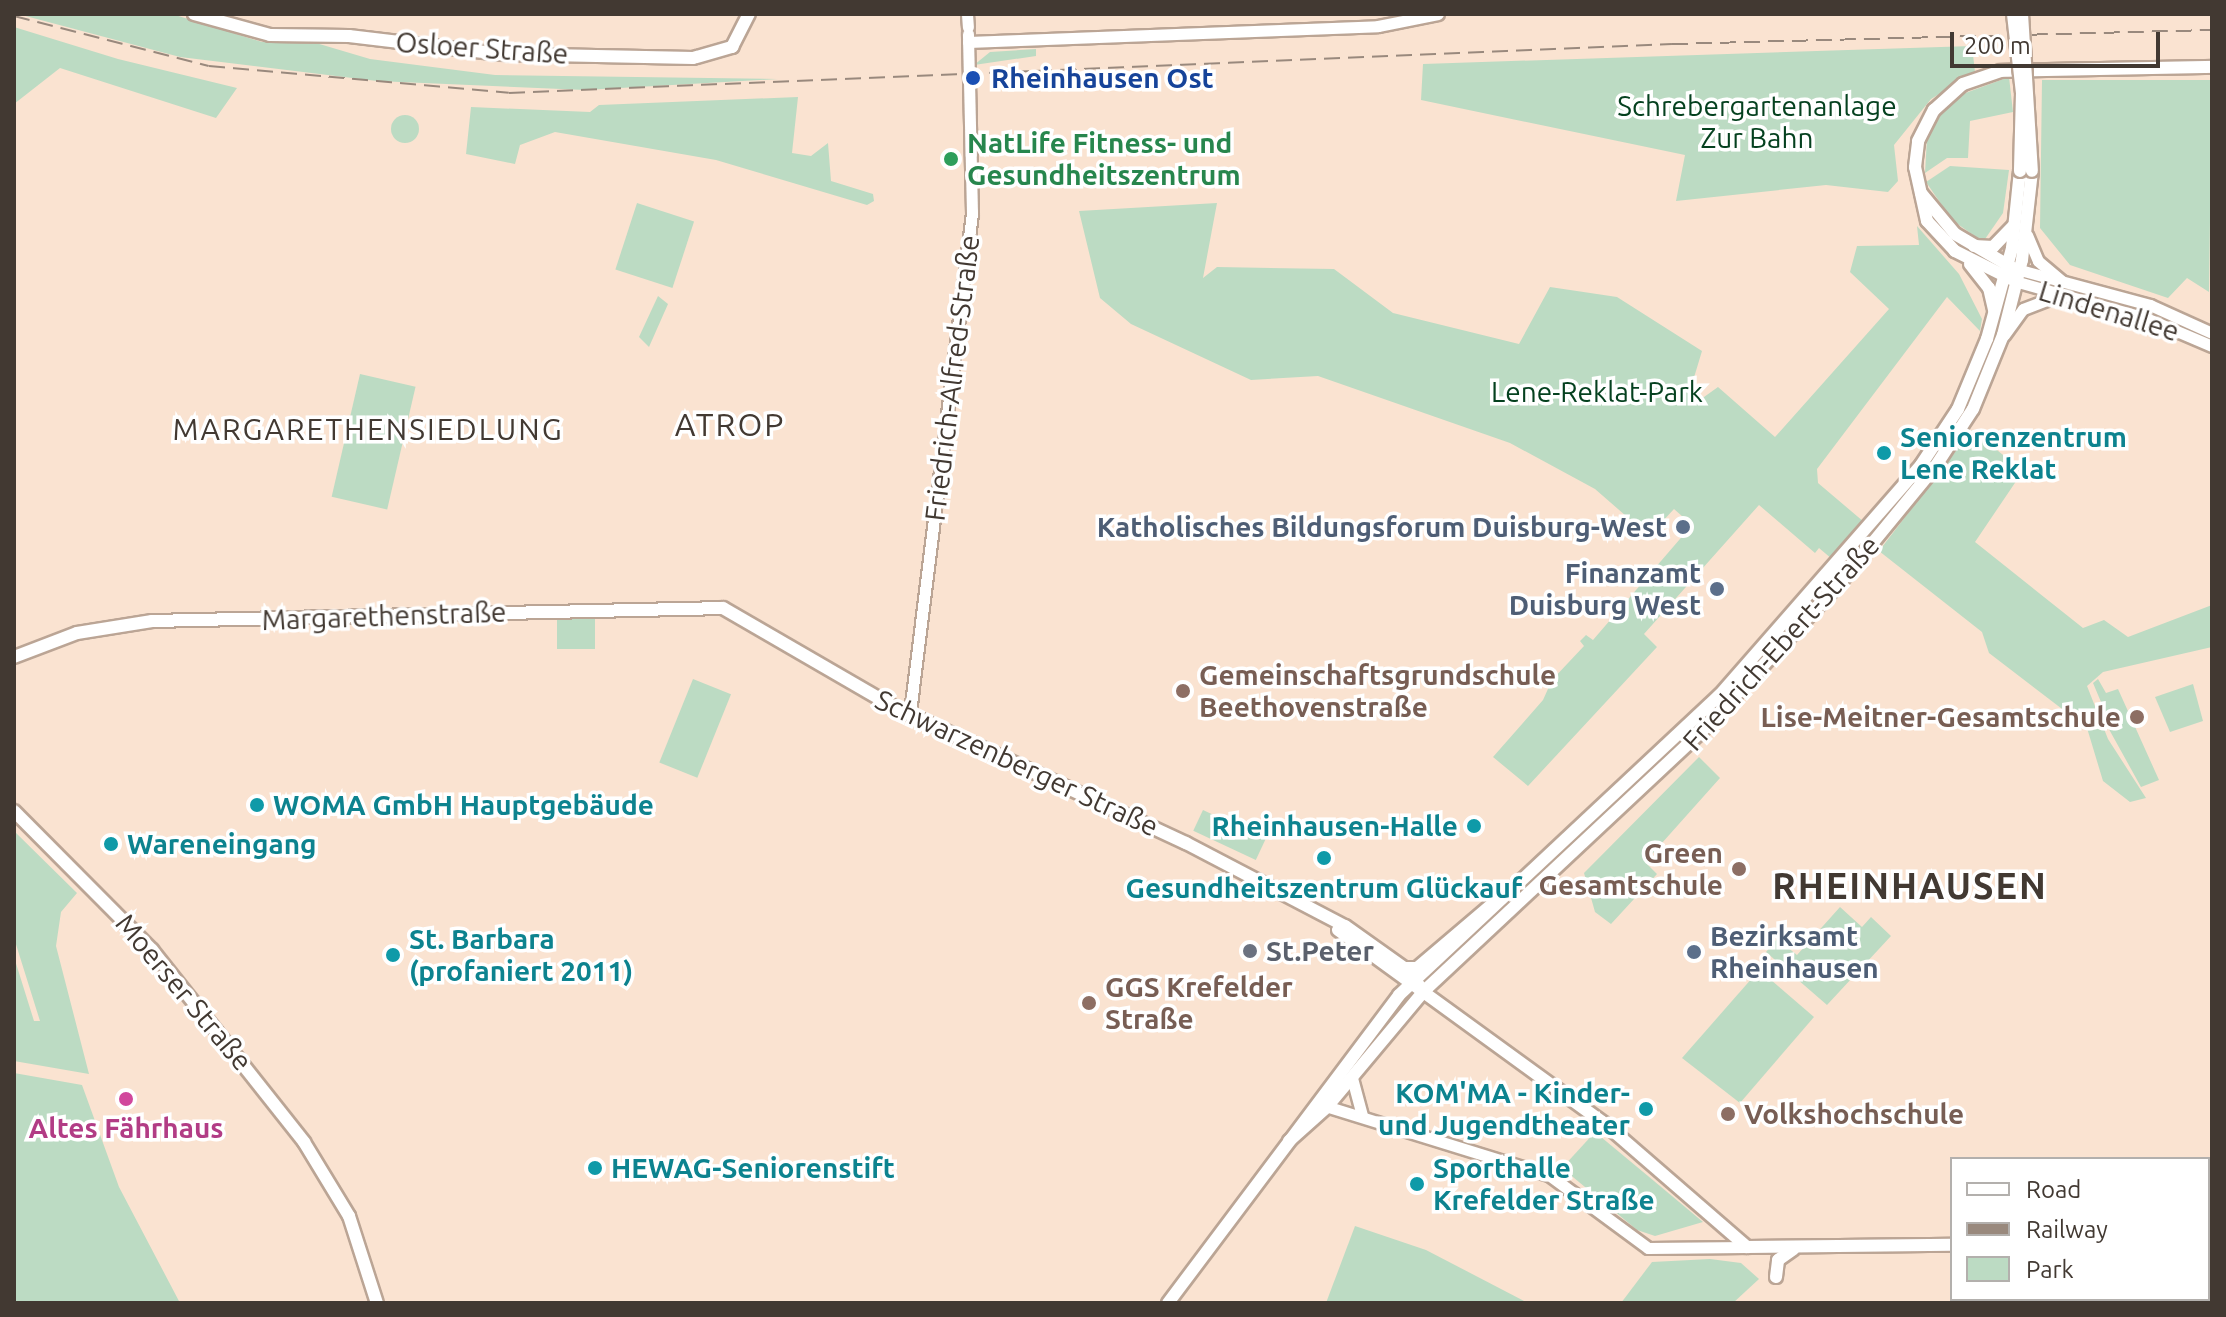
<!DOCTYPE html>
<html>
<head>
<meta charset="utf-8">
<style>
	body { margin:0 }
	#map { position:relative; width:2226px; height:1317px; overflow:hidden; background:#fae3d1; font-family:Ubuntu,sans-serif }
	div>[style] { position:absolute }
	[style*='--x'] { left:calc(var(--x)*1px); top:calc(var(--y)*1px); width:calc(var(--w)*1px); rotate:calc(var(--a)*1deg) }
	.green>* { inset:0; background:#bcdbc3; transform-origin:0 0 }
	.round { border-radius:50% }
	.roads { filter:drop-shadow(2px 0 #bba595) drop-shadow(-2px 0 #bba595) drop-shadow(0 2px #bba595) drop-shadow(0 -2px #bba595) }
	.tertiary>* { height:11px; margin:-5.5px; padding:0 5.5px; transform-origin:5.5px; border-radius:5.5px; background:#fff }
	.secondary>* { height:12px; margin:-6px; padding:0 6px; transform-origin:6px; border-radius:6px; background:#fff }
	.rail>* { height:2px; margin-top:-1px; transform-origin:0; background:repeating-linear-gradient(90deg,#99897d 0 16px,transparent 0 24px) }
	.bridges { filter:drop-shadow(2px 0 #bba595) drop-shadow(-2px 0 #bba595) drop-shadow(0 2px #bba595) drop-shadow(0 -2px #bba595) }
	.secondary-bridge>* { height:12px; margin:-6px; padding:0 6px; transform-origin:6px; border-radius:6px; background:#fff }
	.dots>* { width:22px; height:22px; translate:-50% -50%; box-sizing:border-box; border:4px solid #fff; border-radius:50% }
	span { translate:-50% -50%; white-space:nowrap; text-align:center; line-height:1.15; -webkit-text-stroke:7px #fff; paint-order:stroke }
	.street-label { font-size:28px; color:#423932 }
	.transit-label { font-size:28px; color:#164399; font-weight:700 }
	.left { translate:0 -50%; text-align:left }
	.park-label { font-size:28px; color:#05411f }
	.leisure-label { font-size:28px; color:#27864d; font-weight:700 }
	.culture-label { font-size:28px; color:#0d838f; font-weight:700 }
	.right { translate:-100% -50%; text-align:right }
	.service-label { font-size:28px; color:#4e5e75; font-weight:700 }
	.education-label { font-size:28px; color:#785e54; font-weight:700 }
	.worship-label { font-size:28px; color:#5b616d; font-weight:700 }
	.hotel-label { font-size:28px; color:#b23c85; font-weight:700 }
	.neighbourhood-label { font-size:30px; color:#423932; letter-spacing:2px }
	.quarter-label { font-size:32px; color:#423932; letter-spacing:2px }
	.district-label { font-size:36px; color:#423932; font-weight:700; letter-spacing:2px }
	.frame { position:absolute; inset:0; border:16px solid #423932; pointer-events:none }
	.legend { position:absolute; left:1950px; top:1157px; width:260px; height:144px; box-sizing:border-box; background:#fff; border:2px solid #b3b0ad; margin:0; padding:10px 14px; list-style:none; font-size:24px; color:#423932 }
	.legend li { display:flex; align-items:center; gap:16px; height:40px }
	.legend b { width:40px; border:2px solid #b3b0ad }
	.scale { position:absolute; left:1950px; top:32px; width:210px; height:36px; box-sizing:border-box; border:4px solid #423932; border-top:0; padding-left:10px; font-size:24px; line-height:28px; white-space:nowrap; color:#423932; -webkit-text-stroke:6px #fff; paint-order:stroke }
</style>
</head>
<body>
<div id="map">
	<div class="green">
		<i style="clip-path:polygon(18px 14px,172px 14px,262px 42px,316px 43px,370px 59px,495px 75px,778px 79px,585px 90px,377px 81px,180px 57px)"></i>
		<i style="clip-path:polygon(14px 27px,118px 59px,237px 88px,216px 118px,60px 68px,14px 104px)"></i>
		<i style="clip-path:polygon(1972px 46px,1975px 72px,1931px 99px,1894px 145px,1898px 181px,1888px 192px,1826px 185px,1676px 201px,1685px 155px,1421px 100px,1423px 64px)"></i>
		<i style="clip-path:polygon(1036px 49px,1036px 56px,974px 65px,990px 52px)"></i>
		<i style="clip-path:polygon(2009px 77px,2013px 112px,1970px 121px,1968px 158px,1947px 158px,1925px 173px,1927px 138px,1940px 115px,1960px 95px)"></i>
		<i style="clip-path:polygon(2042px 80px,2212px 80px,2209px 292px,2187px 278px,2168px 298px,2070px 265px,2040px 228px)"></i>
		<i style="clip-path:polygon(798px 97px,792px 153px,811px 156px,828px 143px,831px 181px,873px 194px,874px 201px,867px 205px,716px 160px,555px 132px,520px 145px,515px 164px,466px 154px,471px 107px,590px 112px,599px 105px)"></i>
		<i class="round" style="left:391px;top:115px;width:28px;height:28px"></i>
		<i style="clip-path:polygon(1950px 166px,2009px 170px,2003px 213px,1983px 242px,1952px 220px,1926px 182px)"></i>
		<i style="left:637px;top:203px;width:60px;height:70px;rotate:18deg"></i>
		<i style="clip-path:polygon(1217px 203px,1203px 278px,1217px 267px,1334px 269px,1393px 313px,1519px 344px,1550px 287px,1617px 297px,1702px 351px,1689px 394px,1697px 402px,1718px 387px,1775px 437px,1889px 309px,1850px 272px,1857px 246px,1919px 245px,1917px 226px,1959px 274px,1982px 319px,1980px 331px,1947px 297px,1817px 469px,1818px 483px,1864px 522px,1832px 559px,1819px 548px,1815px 553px,1759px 505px,1644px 634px,1657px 647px,1528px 786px,1493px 757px,1543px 700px,1552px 680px,1584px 646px,1580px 641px,1586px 635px,1593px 640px,1692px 525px,1674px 509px,1649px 536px,1595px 489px,1510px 443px,1318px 376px,1251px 380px,1131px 324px,1100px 298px,1079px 211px)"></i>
		<i style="clip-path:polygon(658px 296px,668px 304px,649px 347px,639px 337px)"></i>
		<i style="left:360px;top:374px;width:57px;height:126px;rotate:13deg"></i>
		<i style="clip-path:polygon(1972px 430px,2023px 471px,1975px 542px,2083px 628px,2104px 620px,2128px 637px,2212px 605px,2212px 647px,2103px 672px,2087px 686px,2108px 739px,2146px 798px,2130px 802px,2103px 781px,2087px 728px,1989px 653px,1982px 632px,1879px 551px)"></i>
		<i style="left:595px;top:618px;width:31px;height:38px;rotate:90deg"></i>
		<i style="left:693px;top:679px;width:41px;height:90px;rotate:22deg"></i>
		<i style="clip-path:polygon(2098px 679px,2106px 693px,2118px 689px,2159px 780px,2141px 787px,2095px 704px,2101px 702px,2093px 683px)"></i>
		<i style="clip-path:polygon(2193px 684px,2203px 721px,2170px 732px,2155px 697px)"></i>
		<i style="clip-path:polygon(1699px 757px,1720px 778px,1645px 862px,1657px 874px,1611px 924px,1595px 912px,1584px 873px)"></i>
		<i style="left:1203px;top:810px;width:69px;height:23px;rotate:25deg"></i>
		<i style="clip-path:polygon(14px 831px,77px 893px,61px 912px,56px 946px,89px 1074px,14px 1061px,14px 957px,34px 1021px,40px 1021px,14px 938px)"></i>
		<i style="clip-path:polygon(1840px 907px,1862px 927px,1871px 917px,1891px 936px,1827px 1005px,1766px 952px,1777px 939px,1797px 955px)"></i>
		<i style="clip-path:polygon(1753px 977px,1770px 979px,1814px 1017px,1740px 1103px,1682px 1058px)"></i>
		<i style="clip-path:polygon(14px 1073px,82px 1085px,119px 1187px,180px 1303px,14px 1303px)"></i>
		<i style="clip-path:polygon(1595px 1132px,1654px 1181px,1703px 1222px,1655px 1236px,1637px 1230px,1562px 1168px)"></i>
		<i style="clip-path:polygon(1355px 1226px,1426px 1250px,1528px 1303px,1326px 1303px)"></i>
		<i style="clip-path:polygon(1710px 1259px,1741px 1263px,1759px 1279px,1733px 1303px,1621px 1303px,1652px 1262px)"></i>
	</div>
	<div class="roads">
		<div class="tertiary">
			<i style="--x:967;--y:14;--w:13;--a:86"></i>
			<i style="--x:968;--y:42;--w:410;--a:-2.2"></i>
			<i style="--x:1378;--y:26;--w:61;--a:-11.3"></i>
			<i style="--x:2027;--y:235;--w:28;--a:67"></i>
			<i style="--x:2038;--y:261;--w:31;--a:40"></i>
			<i style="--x:2020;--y:270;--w:135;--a:15.1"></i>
			<i style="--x:2150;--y:305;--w:68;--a:24.3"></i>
			<i style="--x:2018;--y:282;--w:133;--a:15.7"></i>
			<i style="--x:2146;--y:318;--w:72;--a:23"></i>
			<i style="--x:2004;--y:335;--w:32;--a:-54"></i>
			<i style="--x:2023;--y:309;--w:34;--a:-21"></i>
			<i style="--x:910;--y:712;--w:503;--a:-82.92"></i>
			<i style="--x:972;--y:213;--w:179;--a:-91.3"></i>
			<i style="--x:1352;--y:1078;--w:38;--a:75"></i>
			<i style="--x:1319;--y:1104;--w:241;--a:17.2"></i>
			<i style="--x:1549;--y:1175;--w:123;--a:36.4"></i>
			<i style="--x:1648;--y:1248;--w:99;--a:-0.6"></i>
		</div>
		<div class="secondary">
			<i style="--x:194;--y:14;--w:79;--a:15.4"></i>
			<i style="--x:270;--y:35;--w:79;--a:0.7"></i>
			<i style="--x:349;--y:36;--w:152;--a:6.8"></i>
			<i style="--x:500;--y:54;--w:193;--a:1.2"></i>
			<i style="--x:693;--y:58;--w:41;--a:-15.8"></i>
			<i style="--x:732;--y:47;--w:37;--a:-63"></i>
			<i style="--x:1921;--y:193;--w:53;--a:50.3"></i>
			<i style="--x:1955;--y:234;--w:67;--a:30.4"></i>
			<i style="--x:1974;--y:246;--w:19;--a:3"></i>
			<i style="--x:1993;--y:247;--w:30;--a:-46"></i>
			<i style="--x:1970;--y:264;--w:31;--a:52"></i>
			<i style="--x:1989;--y:288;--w:23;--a:77"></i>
			<i style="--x:2011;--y:279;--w:63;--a:-153.4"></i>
			<i style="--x:1955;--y:251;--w:41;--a:-133"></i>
			<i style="--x:1927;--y:221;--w:55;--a:-102.5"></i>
			<i style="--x:1915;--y:167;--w:26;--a:-83"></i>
			<i style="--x:1918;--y:141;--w:35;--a:-63"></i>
			<i style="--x:1934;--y:110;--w:39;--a:-42"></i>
			<i style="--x:1963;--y:84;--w:39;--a:-19"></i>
			<i style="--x:2000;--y:71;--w:212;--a:-1.1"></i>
			<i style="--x:14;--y:657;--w:67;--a:-20.9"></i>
			<i style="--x:77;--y:633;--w:76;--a:-9.1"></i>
			<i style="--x:152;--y:621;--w:571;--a:-1.3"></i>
			<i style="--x:723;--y:608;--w:195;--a:30.1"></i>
			<i style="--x:892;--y:706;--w:324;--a:25"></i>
			<i style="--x:1186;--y:843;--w:179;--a:27.6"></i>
			<i style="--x:1345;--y:926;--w:72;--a:35.4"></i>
			<i style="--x:1404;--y:968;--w:30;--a:49"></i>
			<i style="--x:14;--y:811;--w:196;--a:45.2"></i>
			<i style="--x:152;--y:950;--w:245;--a:51.6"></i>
			<i style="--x:304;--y:1142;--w:87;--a:58.7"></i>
			<i style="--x:349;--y:1216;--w:91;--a:72.2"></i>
			<i style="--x:1338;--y:930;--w:330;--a:36"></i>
			<i style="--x:1605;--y:1124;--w:188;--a:40.9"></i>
			<i style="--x:1747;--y:1247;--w:205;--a:-0.6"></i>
			<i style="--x:1404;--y:968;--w:13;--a:0"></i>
			<i style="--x:1417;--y:968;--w:96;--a:-40.3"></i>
			<i style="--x:1289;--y:1141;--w:51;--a:-41.8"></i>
			<i style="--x:1327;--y:1107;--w:151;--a:-50.1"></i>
			<i style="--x:1424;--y:991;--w:388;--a:-43.1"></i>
			<i style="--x:1707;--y:726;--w:200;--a:-47.2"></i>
			<i style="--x:1843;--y:579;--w:145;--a:-50.6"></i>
			<i style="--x:1935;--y:467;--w:69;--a:-56.8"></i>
			<i style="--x:1973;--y:409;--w:80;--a:-67.9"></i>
			<i style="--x:2003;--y:335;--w:77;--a:-75.8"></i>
			<i style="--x:2022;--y:260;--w:90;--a:-83.6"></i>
			<i style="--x:2208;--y:1217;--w:4;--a:-14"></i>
			<i style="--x:1776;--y:1277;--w:17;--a:-83"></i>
			<i style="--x:1778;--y:1260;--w:19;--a:-35"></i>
			<i style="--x:1168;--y:1303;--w:385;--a:-53.1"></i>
			<i style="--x:1399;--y:995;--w:438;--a:-43.1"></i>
			<i style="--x:1719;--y:696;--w:307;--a:-48.8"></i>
			<i style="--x:1921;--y:465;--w:67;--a:-56.5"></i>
			<i style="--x:1958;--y:409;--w:76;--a:-67.5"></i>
			<i style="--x:1987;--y:339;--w:94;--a:-74.6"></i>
			<i style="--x:2012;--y:248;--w:77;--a:-84.1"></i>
		</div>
	</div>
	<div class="rail">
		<i style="--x:14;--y:16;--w:201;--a:14.4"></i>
		<i style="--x:209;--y:66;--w:301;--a:5.1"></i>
		<i style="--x:509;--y:93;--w:1164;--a:-2.41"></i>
		<i style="--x:1672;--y:44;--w:540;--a:-1.49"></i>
	</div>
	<div class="bridges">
		<div class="secondary-bridge">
			<i style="--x:2013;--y:14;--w:80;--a:83.5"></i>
			<i style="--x:2022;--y:93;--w:78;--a:91.5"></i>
			<i style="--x:2022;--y:14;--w:157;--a:86.4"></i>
		</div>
	</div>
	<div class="dots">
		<i style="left:973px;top:78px;background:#1a4fb4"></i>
		<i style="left:951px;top:159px;background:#2e9e5b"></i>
		<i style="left:1884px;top:453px;background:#0f9aa8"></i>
		<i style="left:1683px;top:527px;background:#5c6f8a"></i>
		<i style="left:1717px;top:589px;background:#5c6f8a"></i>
		<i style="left:1183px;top:691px;background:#8d6e63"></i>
		<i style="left:2137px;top:717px;background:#8d6e63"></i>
		<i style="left:257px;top:805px;background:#0f9aa8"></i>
		<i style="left:1474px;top:826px;background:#0f9aa8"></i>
		<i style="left:111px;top:844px;background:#0f9aa8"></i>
		<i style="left:1324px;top:858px;background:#0f9aa8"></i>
		<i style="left:1739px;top:869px;background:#8d6e63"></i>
		<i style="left:1250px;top:951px;background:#6b7280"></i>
		<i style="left:1694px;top:952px;background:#5c6f8a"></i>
		<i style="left:393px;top:955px;background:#0f9aa8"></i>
		<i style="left:1089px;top:1003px;background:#8d6e63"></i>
		<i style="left:126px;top:1099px;background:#d1479c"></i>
		<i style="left:1646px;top:1109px;background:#0f9aa8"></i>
		<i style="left:1728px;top:1114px;background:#8d6e63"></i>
		<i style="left:595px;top:1168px;background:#0f9aa8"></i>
		<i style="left:1417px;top:1184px;background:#0f9aa8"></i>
	</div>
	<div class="street-label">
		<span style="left:482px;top:48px;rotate:4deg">Osloer Straße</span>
		<span style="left:2109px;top:311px;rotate:17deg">Lindenallee</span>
		<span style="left:952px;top:378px;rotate:-83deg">Friedrich-Alfred-Straße</span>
		<span style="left:384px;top:616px;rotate:-2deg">Margarethenstraße</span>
		<span style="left:1781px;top:643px;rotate:-48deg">Friedrich-Ebert-Straße</span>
		<span style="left:1017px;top:763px;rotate:25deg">Schwarzenberger Straße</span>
		<span style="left:184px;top:992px;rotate:50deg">Moerser Straße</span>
	</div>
	<div class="transit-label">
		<span class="left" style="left:991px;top:78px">Rheinhausen Ost</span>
	</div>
	<div class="park-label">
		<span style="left:1757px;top:122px">Schrebergartenanlage<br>Zur Bahn</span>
		<span style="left:1597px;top:392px">Lene-Reklat-Park</span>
	</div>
	<div class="leisure-label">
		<span class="left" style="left:967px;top:159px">NatLife Fitness- und<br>Gesundheitszentrum</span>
	</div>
	<div class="culture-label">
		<span class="left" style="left:1900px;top:453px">Seniorenzentrum<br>Lene Reklat</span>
		<span class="left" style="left:273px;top:805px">WOMA GmbH Hauptgebäude</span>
		<span class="right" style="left:1458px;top:826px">Rheinhausen-Halle</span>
		<span class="left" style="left:127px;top:844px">Wareneingang</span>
		<span style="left:1324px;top:888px">Gesundheitszentrum Glückauf</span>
		<span class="left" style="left:409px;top:955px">St. Barbara<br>(profaniert 2011)</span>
		<span class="right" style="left:1630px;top:1109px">KOM'MA - Kinder-<br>und Jugendtheater</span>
		<span class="left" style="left:611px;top:1168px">HEWAG-Seniorenstift</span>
		<span class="left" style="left:1433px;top:1184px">Sporthalle<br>Krefelder Straße</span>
	</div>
	<div class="service-label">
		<span class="right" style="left:1667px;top:527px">Katholisches Bildungsforum Duisburg-West</span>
		<span class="right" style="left:1701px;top:589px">Finanzamt<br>Duisburg West</span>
		<span class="left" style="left:1710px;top:952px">Bezirksamt<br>Rheinhausen</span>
	</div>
	<div class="education-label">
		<span class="left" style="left:1199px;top:691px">Gemeinschaftsgrundschule<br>Beethovenstraße</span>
		<span class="right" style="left:2121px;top:717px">Lise-Meitner-Gesamtschule</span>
		<span class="right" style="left:1723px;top:869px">Green<br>Gesamtschule</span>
		<span class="left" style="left:1105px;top:1003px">GGS Krefelder<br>Straße</span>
		<span class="left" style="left:1744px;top:1114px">Volkshochschule</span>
	</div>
	<div class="worship-label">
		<span class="left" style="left:1266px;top:951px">St.Peter</span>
	</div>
	<div class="hotel-label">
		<span style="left:126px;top:1128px">Altes Fährhaus</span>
	</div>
	<div class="neighbourhood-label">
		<span style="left:368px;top:429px">MARGARETHENSIEDLUNG</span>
	</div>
	<div class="quarter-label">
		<span style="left:730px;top:424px">ATROP</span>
	</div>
	<div class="district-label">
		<span style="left:1910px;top:886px">RHEINHAUSEN</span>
	</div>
	<div class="frame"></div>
	<ul class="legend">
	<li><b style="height:10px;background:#fff"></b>Road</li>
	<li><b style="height:10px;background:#99897d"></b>Railway</li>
	<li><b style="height:22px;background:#bcdbc3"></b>Park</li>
	</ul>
	<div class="scale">200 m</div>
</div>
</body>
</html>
